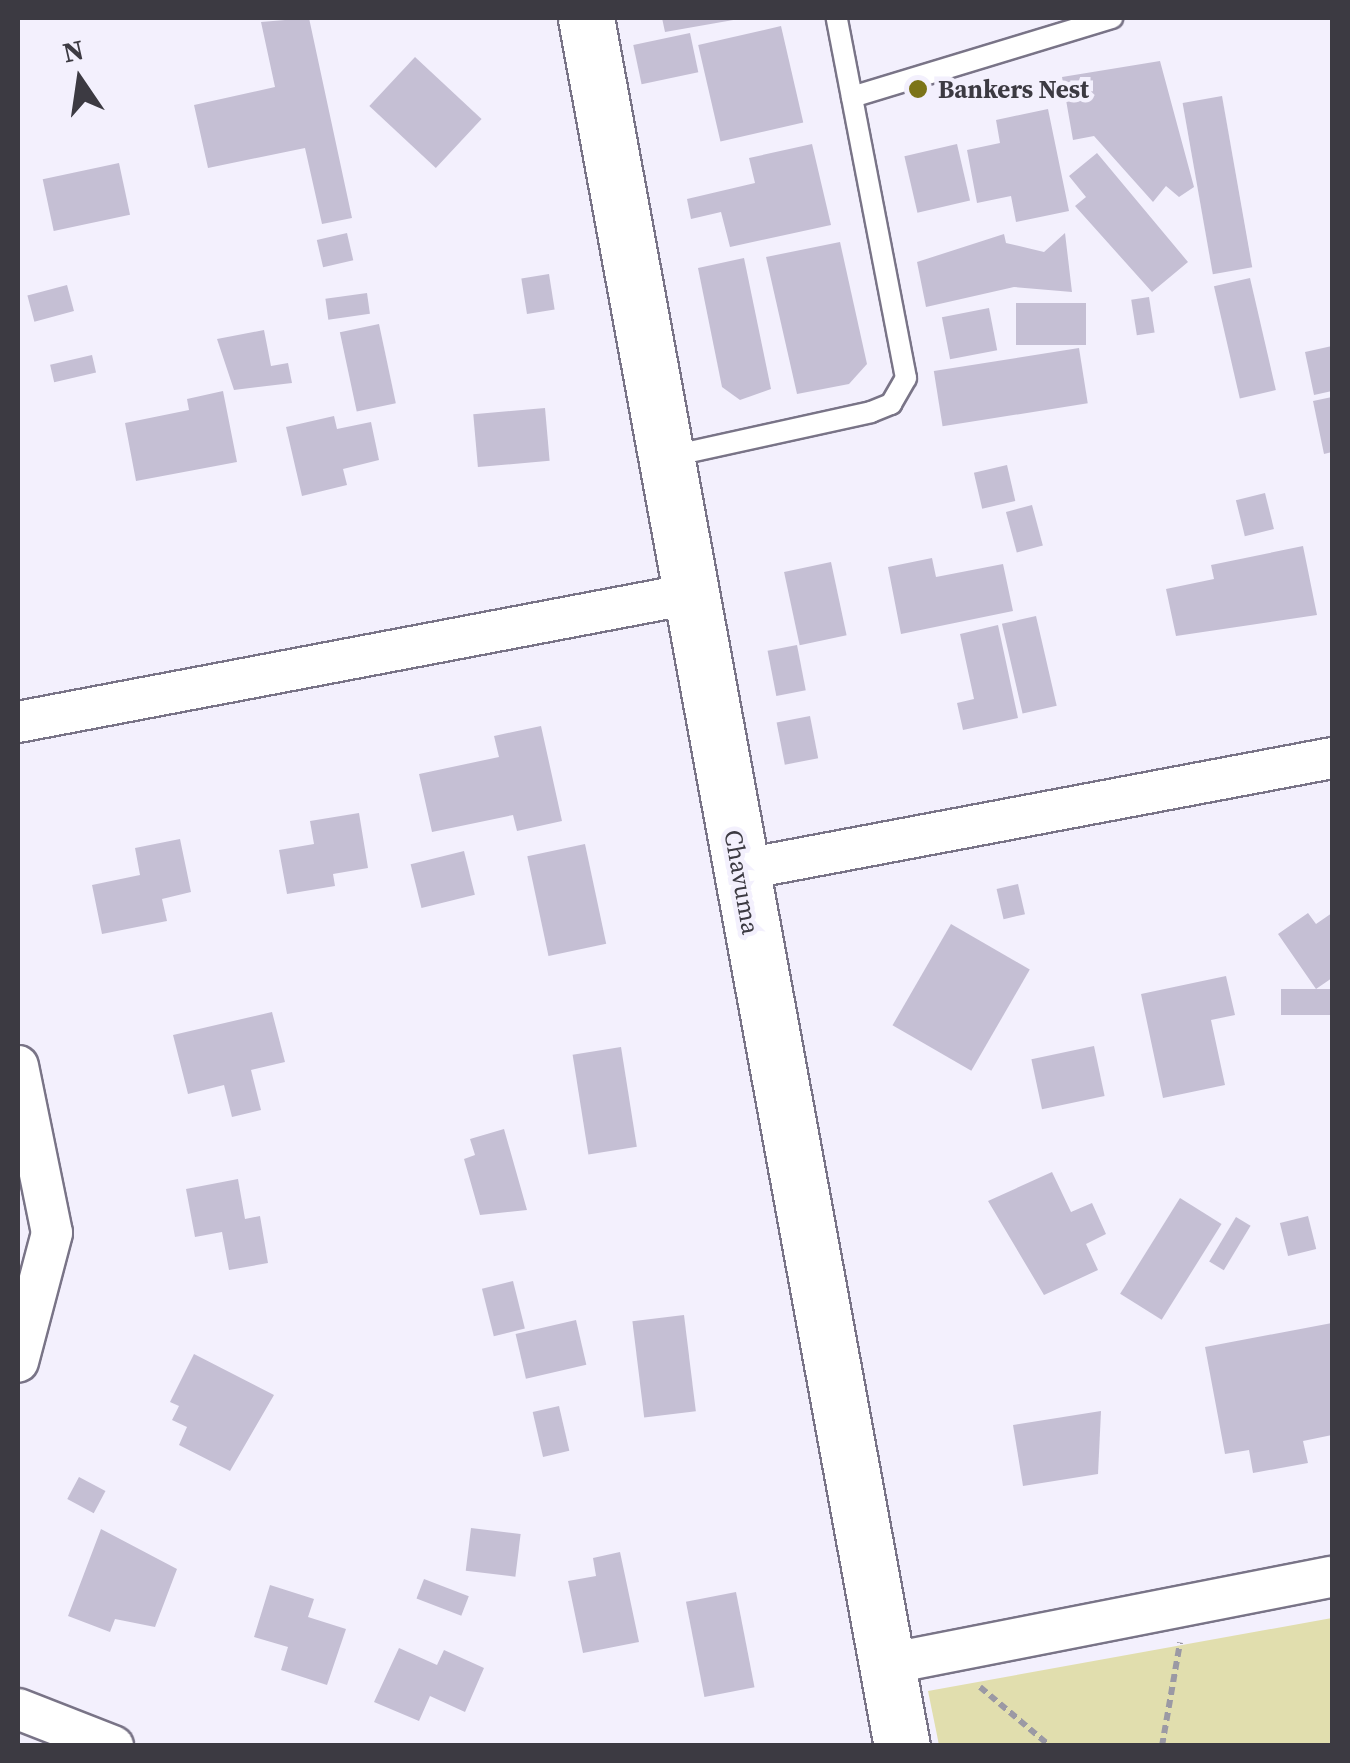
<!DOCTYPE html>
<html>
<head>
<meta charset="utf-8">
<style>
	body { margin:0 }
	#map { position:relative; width:1350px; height:1763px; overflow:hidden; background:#f3f0fd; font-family:"Source Serif 4",serif }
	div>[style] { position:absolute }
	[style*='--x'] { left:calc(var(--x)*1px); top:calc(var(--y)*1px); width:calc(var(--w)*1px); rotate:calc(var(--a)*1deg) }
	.green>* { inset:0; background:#e1deae }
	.building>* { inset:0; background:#c5bfd4; transform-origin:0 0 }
	.path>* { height:6px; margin-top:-3px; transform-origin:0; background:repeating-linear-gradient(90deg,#9b99a4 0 8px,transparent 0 13px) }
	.roads { filter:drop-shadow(2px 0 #797487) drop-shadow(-2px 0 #797487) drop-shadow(0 2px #797487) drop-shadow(0 -2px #797487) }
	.lane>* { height:20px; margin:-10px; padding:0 10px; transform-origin:10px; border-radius:10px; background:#fff }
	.street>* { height:40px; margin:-20px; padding:0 20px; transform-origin:20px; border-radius:20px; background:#fff }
	.secondary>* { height:55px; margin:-27.5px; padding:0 27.5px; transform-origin:27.5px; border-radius:27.5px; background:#fff }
	.dots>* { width:28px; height:28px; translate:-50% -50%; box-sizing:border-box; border:5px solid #f3f0fd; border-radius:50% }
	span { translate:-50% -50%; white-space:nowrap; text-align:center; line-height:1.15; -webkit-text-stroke:9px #f3f0fd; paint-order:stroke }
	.poi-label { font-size:25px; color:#3c3a42; font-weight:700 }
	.left { translate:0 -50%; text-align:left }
	.street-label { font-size:25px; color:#3c3a42 }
	.frame { position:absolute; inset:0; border:20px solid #3c3a42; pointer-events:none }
	.north { position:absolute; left:30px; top:30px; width:100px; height:100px; -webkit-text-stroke:8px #f3f0fd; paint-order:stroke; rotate:347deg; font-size:28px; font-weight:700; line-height:40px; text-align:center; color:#3c3a42 }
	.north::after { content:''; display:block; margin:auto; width:35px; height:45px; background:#3c3a42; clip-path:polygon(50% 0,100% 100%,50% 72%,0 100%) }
</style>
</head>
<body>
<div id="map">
	<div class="green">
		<i style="clip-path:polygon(1332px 1618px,1332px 1745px,939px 1745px,928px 1691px)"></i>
	</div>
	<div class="building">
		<i style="clip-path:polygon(309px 18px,352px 218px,322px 224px,305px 148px,208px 168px,194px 105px,275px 87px,261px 22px)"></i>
		<i style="clip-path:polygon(662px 18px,739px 18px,739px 19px,665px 32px)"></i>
		<i style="left:781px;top:26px;width:99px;height:85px;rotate:77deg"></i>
		<i style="left:690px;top:33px;width:40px;height:58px;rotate:78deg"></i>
		<i style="left:415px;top:57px;width:91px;height:67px;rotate:43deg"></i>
		<i style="clip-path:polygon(1160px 61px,1194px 187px,1179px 197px,1166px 186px,1153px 202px,1094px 136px,1073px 140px,1062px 77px)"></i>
		<i style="left:1222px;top:96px;width:174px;height:40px;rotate:80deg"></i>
		<i style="clip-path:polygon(1048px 109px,1069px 211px,1016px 222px,1011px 196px,977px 203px,967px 150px,1000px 143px,996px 120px)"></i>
		<i style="clip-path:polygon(812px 144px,831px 225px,730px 247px,721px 212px,691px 219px,687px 199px,755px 183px,749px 158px)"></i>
		<i style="left:957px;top:144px;width:58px;height:54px;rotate:77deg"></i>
		<i style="clip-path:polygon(1097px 153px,1188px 262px,1152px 292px,1075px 206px,1086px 197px,1069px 176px)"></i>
		<i style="left:119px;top:163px;width:53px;height:78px;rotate:78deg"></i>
		<i style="left:347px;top:233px;width:28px;height:31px;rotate:77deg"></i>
		<i style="clip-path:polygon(1065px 233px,1072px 292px,1014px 287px,926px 307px,917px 262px,1004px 234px,1006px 243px,1044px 252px)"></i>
		<i style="clip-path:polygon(840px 242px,867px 364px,849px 384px,797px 394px,766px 257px)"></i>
		<i style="clip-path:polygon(744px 258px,771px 389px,740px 400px,722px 387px,698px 268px)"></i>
		<i style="left:549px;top:274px;width:36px;height:28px;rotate:81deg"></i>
		<i style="left:1250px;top:278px;width:115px;height:37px;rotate:77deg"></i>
		<i style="left:67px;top:285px;width:27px;height:41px;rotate:75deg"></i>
		<i style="left:367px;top:293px;width:21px;height:42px;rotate:82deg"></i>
		<i style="left:1149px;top:297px;width:36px;height:18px;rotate:81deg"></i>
		<i style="left:1086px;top:303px;width:42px;height:70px;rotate:90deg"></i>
		<i style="left:989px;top:308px;width:43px;height:48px;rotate:79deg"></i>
		<i style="left:379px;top:324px;width:81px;height:40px;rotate:78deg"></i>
		<i style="clip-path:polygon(264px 330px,271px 366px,288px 363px,292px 383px,234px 390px,217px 339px)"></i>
		<i style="clip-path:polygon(1332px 346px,1332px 391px,1314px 395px,1305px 352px)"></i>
		<i style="left:1079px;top:348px;width:56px;height:147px;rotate:81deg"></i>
		<i style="left:92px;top:355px;width:18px;height:43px;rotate:77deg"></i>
		<i style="clip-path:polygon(223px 391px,237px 462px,136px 481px,125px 423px,189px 410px,187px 399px)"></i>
		<i style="clip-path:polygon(1332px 397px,1332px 452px,1324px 454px,1313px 401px)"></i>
		<i style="left:545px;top:408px;width:53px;height:72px;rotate:85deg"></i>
		<i style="clip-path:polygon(334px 416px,337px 429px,371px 422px,379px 460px,343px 469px,347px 485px,302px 496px,286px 427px)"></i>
		<i style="left:1007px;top:465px;width:37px;height:34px;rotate:77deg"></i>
		<i style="left:1265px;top:493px;width:37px;height:30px;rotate:76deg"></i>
		<i style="left:1032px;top:505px;width:42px;height:27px;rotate:75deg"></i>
		<i style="clip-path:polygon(1303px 546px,1317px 615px,1176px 636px,1166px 589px,1214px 579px,1211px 565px)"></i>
		<i style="clip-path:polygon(932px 558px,936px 577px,1003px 564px,1013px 611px,901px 634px,888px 567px)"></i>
		<i style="left:831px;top:562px;width:75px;height:48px;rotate:78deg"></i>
		<i style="left:1036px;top:616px;width:92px;height:35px;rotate:77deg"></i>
		<i style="clip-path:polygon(998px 625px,1018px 718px,963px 730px,957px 703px,974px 699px,960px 634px)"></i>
		<i style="left:797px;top:645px;width:46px;height:30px;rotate:79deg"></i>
		<i style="left:810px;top:716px;width:43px;height:34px;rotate:79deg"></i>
		<i style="clip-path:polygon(541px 726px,562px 821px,517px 831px,513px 815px,432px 832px,419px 774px,499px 757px,494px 736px)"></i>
		<i style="clip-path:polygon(359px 813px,368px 868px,333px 874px,335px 886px,287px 894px,279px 850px,314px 844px,310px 821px)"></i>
		<i style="clip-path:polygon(180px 839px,191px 892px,162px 899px,167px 921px,102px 934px,92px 885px,140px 875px,135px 848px)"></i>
		<i style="left:585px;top:844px;width:102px;height:59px;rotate:78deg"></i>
		<i style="left:464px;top:851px;width:45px;height:55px;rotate:76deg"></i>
		<i style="left:1018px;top:884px;width:31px;height:22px;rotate:77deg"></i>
		<i style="clip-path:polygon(1308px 913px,1316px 924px,1332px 913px,1332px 978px,1316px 989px,1278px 934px)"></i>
		<i style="left:951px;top:924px;width:91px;height:117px;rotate:30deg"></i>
		<i style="clip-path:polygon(1226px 976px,1235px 1015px,1211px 1020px,1225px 1085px,1163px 1098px,1141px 994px)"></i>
		<i style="left:1332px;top:989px;width:26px;height:51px;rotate:90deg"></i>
		<i style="clip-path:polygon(272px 1012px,285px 1062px,251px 1070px,261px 1110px,232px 1117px,224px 1085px,188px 1094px,173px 1035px)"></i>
		<i style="left:1094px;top:1046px;width:51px;height:64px;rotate:78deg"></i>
		<i style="left:621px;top:1047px;width:101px;height:49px;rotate:81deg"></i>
		<i style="clip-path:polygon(504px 1129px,527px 1210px,480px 1215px,464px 1159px,475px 1155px,470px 1139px)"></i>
		<i style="clip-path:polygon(1052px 1172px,1071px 1212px,1092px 1203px,1106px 1234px,1086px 1244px,1098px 1270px,1044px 1295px,988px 1201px)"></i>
		<i style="clip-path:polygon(238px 1179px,245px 1219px,260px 1216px,268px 1263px,229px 1270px,222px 1232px,195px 1237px,186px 1189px)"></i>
		<i style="left:1180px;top:1198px;width:49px;height:113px;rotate:32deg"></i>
		<i style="left:1308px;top:1216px;width:34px;height:29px;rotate:76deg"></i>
		<i style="left:1236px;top:1217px;width:17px;height:52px;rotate:31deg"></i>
		<i style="left:513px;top:1281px;width:49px;height:32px;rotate:76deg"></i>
		<i style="left:684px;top:1315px;width:97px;height:52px;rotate:83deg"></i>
		<i style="left:576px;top:1320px;width:46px;height:62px;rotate:77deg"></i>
		<i style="clip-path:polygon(1332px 1323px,1332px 1435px,1303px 1441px,1308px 1463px,1253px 1473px,1249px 1450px,1225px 1454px,1205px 1347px)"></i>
		<i style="clip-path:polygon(194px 1354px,274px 1395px,230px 1471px,179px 1445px,187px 1427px,172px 1420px,179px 1406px,170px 1402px)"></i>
		<i style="left:559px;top:1406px;width:46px;height:27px;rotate:77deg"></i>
		<i style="clip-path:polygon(1101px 1411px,1098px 1474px,1023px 1486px,1013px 1425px)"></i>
		<i style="left:79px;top:1477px;width:30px;height:25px;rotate:28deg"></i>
		<i style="left:471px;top:1528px;width:50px;height:43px;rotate:7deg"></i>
		<i style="clip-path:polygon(101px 1529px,177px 1569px,155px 1627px,115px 1619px,110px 1632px,68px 1616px)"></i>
		<i style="clip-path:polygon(620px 1552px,639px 1642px,583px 1653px,568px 1581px,596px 1576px,593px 1558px)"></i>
		<i style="left:424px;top:1579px;width:48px;height:21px;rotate:21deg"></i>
		<i style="clip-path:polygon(270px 1585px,314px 1599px,308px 1617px,346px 1629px,327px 1685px,281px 1670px,288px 1647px,254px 1637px)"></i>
		<i style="left:736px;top:1592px;width:97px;height:51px;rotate:79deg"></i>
		<i style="clip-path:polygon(399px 1648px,437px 1665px,444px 1650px,484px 1668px,465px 1712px,430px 1696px,419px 1721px,374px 1702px)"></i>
	</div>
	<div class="path">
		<i style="--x:980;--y:1687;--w:92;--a:40.1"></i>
		<i style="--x:1162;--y:1746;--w:105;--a:-80.1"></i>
	</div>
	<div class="roads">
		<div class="lane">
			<i style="--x:852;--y:97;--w:272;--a:-16.9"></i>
			<i style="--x:667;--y:457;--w:209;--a:-12.4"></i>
			<i style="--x:871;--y:412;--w:22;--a:-22"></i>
			<i style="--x:891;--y:404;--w:30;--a:-60"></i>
			<i style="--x:906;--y:378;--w:367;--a:-100.9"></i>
		</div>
		<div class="street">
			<i style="--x:18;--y:722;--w:684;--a:-10.78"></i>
			<i style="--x:740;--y:870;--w:603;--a:-10.71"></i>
			<i style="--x:18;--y:1066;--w:170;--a:78.5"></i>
			<i style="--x:52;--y:1233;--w:133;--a:104.8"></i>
			<i style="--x:887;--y:1664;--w:453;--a:-11.1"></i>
			<i style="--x:18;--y:1709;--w:102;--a:21.3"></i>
		</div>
		<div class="secondary">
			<i style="--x:586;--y:18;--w:1757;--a:79.64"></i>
		</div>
	</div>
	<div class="dots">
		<i style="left:918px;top:89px;background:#7c7418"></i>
	</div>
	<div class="poi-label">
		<span class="left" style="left:938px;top:89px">Bankers Nest</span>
	</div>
	<div class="street-label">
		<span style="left:742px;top:882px;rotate:80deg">Chavuma</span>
	</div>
	<div class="frame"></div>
	<div class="north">N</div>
</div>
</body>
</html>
